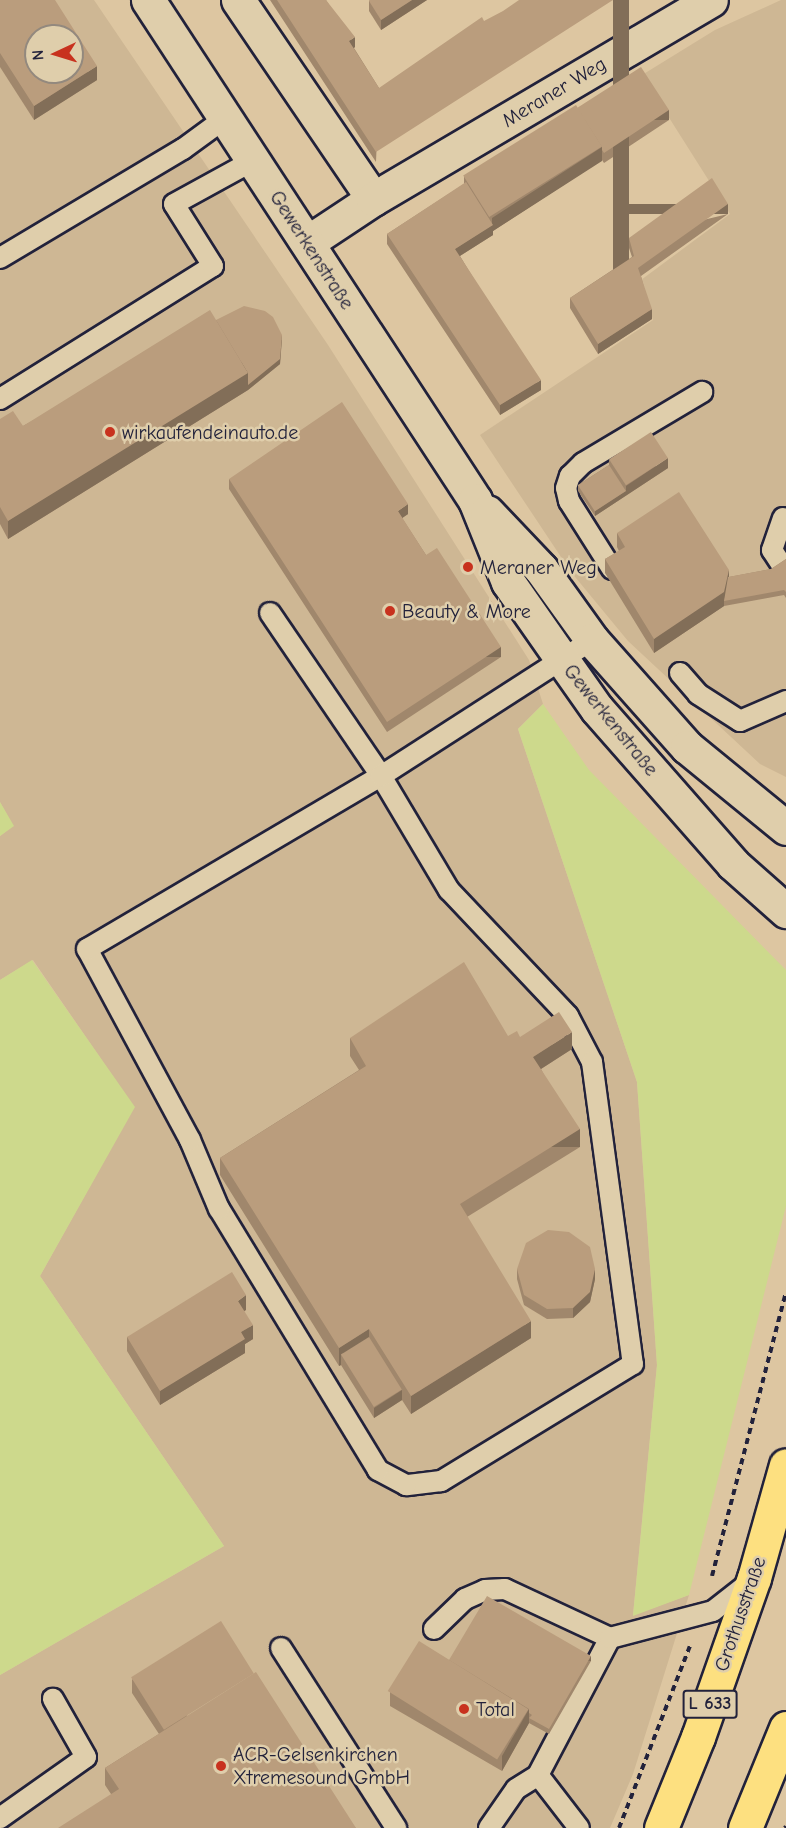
<!DOCTYPE html>
<html>
<head>
<meta charset="utf-8">
<style>
	body { margin:0 }
	#map { position:relative; width:786px; height:1828px; overflow:hidden; background:#ddc6a1; font-family:"Comic Neue",sans-serif }
	div>[style] { position:absolute }
	[style*='--x'] { left:calc(var(--x)*1px); top:calc(var(--y)*1px); width:calc(var(--w)*1px); rotate:calc(var(--a)*1deg) }
	.built>* { inset:0; background:#ceb794 }
	.green>* { inset:0; background:#cdd98c }
	.path>* { height:4px; margin-top:-2px; transform-origin:0; background:repeating-linear-gradient(90deg,#22223b 0 6px,transparent 0 10.5px) }
	.roads { filter:drop-shadow(2px 0 #22223b) drop-shadow(-2px 0 #22223b) drop-shadow(0 2px #22223b) drop-shadow(0 -2px #22223b) }
	.service>* { height:20px; margin:-10px; padding:0 10px; transform-origin:10px; border-radius:10px; background:#dfceab }
	.minor>* { height:33px; margin:-16.5px; padding:0 16.5px; transform-origin:16.5px; border-radius:16.5px; background:#dfceab }
	.tertiary>* { height:33px; margin:-16.5px; padding:0 16.5px; transform-origin:16.5px; border-radius:16.5px; background:#dfceab }
	.primary>* { height:33px; margin:-16.5px; padding:0 16.5px; transform-origin:16.5px; border-radius:16.5px; background:#fde080 }
	.wall>* { inset:0; background:#a0876c }
	.shaded-wall>* { inset:0; background:#826e58; transform-origin:0 0 }
	.building>* { inset:0; background:#ba9d7d; transform-origin:0 0 }
	.dots>* { width:16px; height:16px; translate:-50% -50%; box-sizing:border-box; border:3px solid #dfceab; border-radius:50% }
	span { translate:-50% -50%; white-space:nowrap; text-align:center; line-height:1.15; -webkit-text-stroke:5px #dfceab; paint-order:stroke }
	.shield-label span { padding:2px 4px; background:#dfceab; border:2px solid; border-radius:4px; -webkit-text-stroke-width:0 }
	.shield-label { font-size:18px; color:#22223b; font-weight:700 }
	.street-label { font-size:20px; color:#22223b }
	.poi-label { font-size:20px; color:#22223b }
	.left { translate:0 -50%; text-align:left }
	.north { position:absolute; left:24px; top:24px; width:60px; height:60px; box-sizing:border-box; background:#dfceab; border:2px solid #93897e; border-radius:50%; rotate:266deg; font-size:16px; font-weight:700; line-height:24px; text-align:center; color:#22223b }
	.north::after { content:''; display:block; margin:auto; width:21px; height:27px; background:#c8321e; clip-path:polygon(50% 0,100% 100%,50% 72%,0 100%) }
</style>
</head>
<body>
<div id="map">
	<div class="built">
		<i style="clip-path:polygon(evenodd,0 0,94px 0,328px 345px,529px 660px,543px 704px,518px 729px,637px 1082px,657px 1365px,633px 1615px,689px 1595px,633px 1774px,610px 1828px,0 1828px,0 1675px,224px 1546px,40px 1276px,134px 1107px,33px 960px,0 980px,0 836px,13px 826px,0 802px,0 0,36px 36px,72px 36px,72px 72px,36px 72px,36px 36px)"></i>
		<i style="clip-path:polygon(781px 0,786px 0,786px 777px,760px 764px,628px 641px,571px 572px,480px 435px,653px 320px,641px 280px,730px 214px,642px 75px,715px 30px)"></i>
	</div>
	<div class="green">
		<i style="clip-path:polygon(543px 704px,589px 770px,786px 970px,786px 1206px,689px 1595px,633px 1616px,657px 1365px,637px 1082px,518px 729px)"></i>
		<i style="clip-path:polygon(0 802px,14px 826px,0 836px)"></i>
		<i style="clip-path:polygon(32px 960px,135px 1107px,40px 1276px,224px 1546px,0 1675px,0 980px)"></i>
	</div>
	<div class="path">
		<i style="--x:712;--y:1576;--w:293;--a:-75.4"></i>
		<i style="--x:619;--y:1828;--w:195;--a:-68.7"></i>
		<i style="--x:785;--y:1828;--w:2;--a:-63"></i>
	</div>
	<div class="roads">
		<div class="service">
			<i style="--x:0;--y:258;--w:213;--a:-30.8"></i>
			<i style="--x:183;--y:149;--w:51;--a:-36.2"></i>
			<i style="--x:0;--y:399;--w:251;--a:-32"></i>
			<i style="--x:213;--y:266;--w:73;--a:-122.2"></i>
			<i style="--x:174;--y:204;--w:91;--a:-28.8"></i>
			<i style="--x:783;--y:518;--w:34;--a:109"></i>
			<i style="--x:772;--y:550;--w:20;--a:57"></i>
			<i style="--x:612;--y:569;--w:80;--a:-122.3"></i>
			<i style="--x:569;--y:501;--w:13;--a:-103"></i>
			<i style="--x:566;--y:488;--w:13;--a:-72"></i>
			<i style="--x:570;--y:476;--w:18;--a:-45"></i>
			<i style="--x:583;--y:463;--w:139;--a:-30.8"></i>
			<i style="--x:270;--y:613;--w:197;--a:55.7"></i>
			<i style="--x:381;--y:776;--w:133;--a:59.2"></i>
			<i style="--x:449;--y:890;--w:173;--a:46.6"></i>
			<i style="--x:568;--y:1016;--w:52;--a:62.4"></i>
			<i style="--x:592;--y:1062;--w:305;--a:82.3"></i>
			<i style="--x:633;--y:1364;--w:225;--a:148.6"></i>
			<i style="--x:441;--y:1481;--w:35;--a:173"></i>
			<i style="--x:406;--y:1485;--w:32;--a:-152"></i>
			<i style="--x:378;--y:1470;--w:306;--a:-121.3"></i>
			<i style="--x:219;--y:1209;--w:75;--a:-112.8"></i>
			<i style="--x:190;--y:1140;--w:217;--a:-118.3"></i>
			<i style="--x:87;--y:949;--w:341;--a:-30.5"></i>
			<i style="--x:381;--y:776;--w:251;--a:-32.8"></i>
			<i style="--x:680;--y:673;--w:28;--a:49"></i>
			<i style="--x:698;--y:694;--w:50;--a:32.7"></i>
			<i style="--x:740;--y:721;--w:50;--a:-23.5"></i>
			<i style="--x:434;--y:1629;--w:43;--a:-44.1"></i>
			<i style="--x:465;--y:1599;--w:22;--a:-24"></i>
			<i style="--x:485;--y:1590;--w:20;--a:-3"></i>
			<i style="--x:505;--y:1589;--w:116;--a:25"></i>
			<i style="--x:281;--y:1648;--w:214;--a:57.4"></i>
			<i style="--x:0;--y:1818;--w:105;--a:-35.3"></i>
			<i style="--x:86;--y:1757;--w:67;--a:-119.6"></i>
			<i style="--x:489;--y:1828;--w:47;--a:-55.3"></i>
			<i style="--x:516;--y:1789;--w:26;--a:-32"></i>
			<i style="--x:579;--y:1828;--w:67;--a:-127.7"></i>
			<i style="--x:538;--y:1775;--w:155;--a:-62.3"></i>
			<i style="--x:610;--y:1638;--w:106;--a:-14.7"></i>
			<i style="--x:713;--y:1611;--w:47;--a:-38.1"></i>
		</div>
		<div class="minor">
			<i style="--x:238;--y:0;--w:240;--a:55.8"></i>
			<i style="--x:308;--y:242;--w:78;--a:-33.5"></i>
			<i style="--x:373;--y:199;--w:392;--a:-30.5"></i>
		</div>
		<div class="tertiary">
			<i style="--x:148;--y:0;--w:597;--a:56.82"></i>
			<i style="--x:475;--y:500;--w:88;--a:68.1"></i>
			<i style="--x:508;--y:582;--w:93;--a:55.1"></i>
			<i style="--x:561;--y:658;--w:62;--a:54.8"></i>
			<i style="--x:597;--y:709;--w:206;--a:48.7"></i>
			<i style="--x:733;--y:864;--w:71;--a:41.6"></i>
			<i style="--x:487;--y:512;--w:79;--a:46.5"></i>
			<i style="--x:541;--y:569;--w:87;--a:54.3"></i>
			<i style="--x:592;--y:640;--w:143;--a:48.4"></i>
			<i style="--x:687;--y:747;--w:128;--a:39.3"></i>
		</div>
		<div class="primary">
			<i style="--x:661;--y:1828;--w:98;--a:-67.9"></i>
			<i style="--x:698;--y:1737;--w:169;--a:-70.6"></i>
			<i style="--x:754;--y:1578;--w:117;--a:-74.2"></i>
			<i style="--x:745;--y:1828;--w:108;--a:-67.7"></i>
		</div>
	</div>
	<div class="wall">
		<i style="clip-path:polygon(0 0,97px 80px,34px 120px,0 67px)"></i>
		<i style="clip-path:polygon(270px 0,326px 0,355px 47px,354px 48px,379px 88px,376px 162px)"></i>
		<i style="clip-path:polygon(370px 0,427px 0,381px 30px,369px 11px,369px 1px)"></i>
		<i style="clip-path:polygon(577px 108px,669px 120px,604px 163px,602px 160px,493px 231px,493px 235px,460px 256px,541px 390px,500px 415px,387px 244px,387px 234px,464px 184px,464px 176px)"></i>
		<i style="clip-path:polygon(728px 214px,641px 276px,652px 319px,598px 354px,570px 308px,570px 298px,632px 257px,629px 248px,629px 238px)"></i>
		<i style="clip-path:polygon(216px 320px,282px 340px,280px 364px,248px 390px,8px 539px,0 524px,0 419px,23px 426px)"></i>
		<i style="clip-path:polygon(609px 460px,668px 468px,595px 516px,578px 491px,578px 485px,609px 465px)"></i>
		<i style="clip-path:polygon(229px 479px,408px 514px,402px 518px,426px 555px,501px 657px,387px 732px,229px 489px)"></i>
		<i style="clip-path:polygon(617px 533px,729px 577px,771px 569px,786px 559px,786px 598px,784px 595px,724px 606px,654px 653px,605px 573px,605px 559px,619px 551px,617px 547px)"></i>
		<i style="clip-path:polygon(508px 1036px,520px 1037px,572px 1049px,541px 1069px,580px 1147px,467px 1217px,531px 1338px,411px 1414px,402px 1400px,374px 1418px,341px 1365px,339px 1366px,220px 1175px,220px 1158px,359px 1070px,350px 1056px,350px 1038px)"></i>
		<i style="clip-path:polygon(517px 1269px,595px 1279px,590px 1302px,573px 1318px,547px 1319px,524px 1305px,517px 1279px)"></i>
		<i style="clip-path:polygon(246px 1310px,244px 1311px,253px 1339px,245px 1344px,245px 1353px,160px 1405px,127px 1351px,127px 1337px)"></i>
		<i style="clip-path:polygon(449px 1660px,591px 1661px,549px 1734px,529px 1723px,502px 1771px,390px 1706px,390px 1692px)"></i>
		<i style="clip-path:polygon(132px 1679px,356px 1828px,111px 1794px,105px 1785px,105px 1768px,159px 1734px,132px 1693px)"></i>
	</div>
	<div class="shaded-wall">
		<i style="clip-path:polygon(412px 0,427px 0,381px 30px,381px 20px)"></i>
		<i style="left:613px;top:0;width:16px;height:282px"></i>
		<i style="clip-path:polygon(355px 37px,355px 47px,349px 51px,349px 41px)"></i>
		<i style="clip-path:polygon(97px 66px,97px 80px,34px 120px,34px 106px)"></i>
		<i style="left:669px;top:110px;width:10px;height:78px;rotate:90deg"></i>
		<i style="clip-path:polygon(602px 147px,602px 161px,493px 231px,493px 235px,455px 259px,455px 249px,492px 225px,492px 218px)"></i>
		<i style="left:728px;top:204px;width:10px;height:110px;rotate:90deg"></i>
		<i style="clip-path:polygon(652px 309px,652px 319px,598px 354px,598px 344px)"></i>
		<i style="clip-path:polygon(282px 335px,280px 364px,248px 390px,8px 539px,8px 521px)"></i>
		<i style="clip-path:polygon(541px 380px,541px 390px,500px 415px,500px 405px)"></i>
		<i style="clip-path:polygon(668px 458px,668px 468px,595px 516px,595px 511px,626px 491px,626px 486px)"></i>
		<i style="clip-path:polygon(408px 504px,408px 514px,398px 521px,398px 511px)"></i>
		<i style="clip-path:polygon(729px 570px,729px 584px,724px 601px,724px 606px,654px 653px,654px 639px)"></i>
		<i style="left:501px;top:647px;width:10px;height:136px;rotate:90deg"></i>
		<i style="clip-path:polygon(572px 1032px,572px 1049px,533px 1074px,533px 1057px)"></i>
		<i style="left:580px;top:1129px;width:18px;height:142px;rotate:90deg"></i>
		<i style="clip-path:polygon(595px 1269px,595px 1279px,590px 1302px,573px 1318px,573px 1308px)"></i>
		<i style="clip-path:polygon(246px 1295px,246px 1310px,238px 1315px,238px 1301px)"></i>
		<i style="clip-path:polygon(531px 1321px,531px 1338px,411px 1414px,411px 1396px)"></i>
		<i style="clip-path:polygon(253px 1325px,253px 1339px,245px 1344px,245px 1353px,160px 1405px,160px 1391px,241px 1332px)"></i>
		<i style="clip-path:polygon(369px 1329px,369px 1347px,341px 1354px,341px 1365px,339px 1366px,339px 1348px)"></i>
		<i style="clip-path:polygon(402px 1390px,402px 1400px,374px 1418px,374px 1408px)"></i>
		<i style="left:591px;top:1656px;width:5px;height:84px;rotate:90deg"></i>
		<i style="clip-path:polygon(529px 1709px,529px 1723px,502px 1771px,502px 1756px)"></i>
	</div>
	<div class="building">
		<i style="clip-path:polygon(evenodd,0 0,55px 0,97px 66px,34px 106px,0 53px,0 0,36px 36px,72px 36px,72px 72px,36px 72px,36px 36px)"></i>
		<i style="clip-path:polygon(277px 0,326px 0,355px 37px,349px 41px,379px 88px,482px 17px,484px 21px,503px 11px,519px 0,613px 0,376px 152px)"></i>
		<i style="clip-path:polygon(370px 0,412px 0,381px 20px,369px 1px)"></i>
		<i style="clip-path:polygon(641px 67px,669px 110px,604px 153px,602px 150px,602px 147px,577px 108px)"></i>
		<i style="left:576px;top:105px;width:49px;height:133px;rotate:58deg"></i>
		<i style="clip-path:polygon(712px 178px,728px 204px,638px 268px,652px 309px,598px 344px,570px 298px,634px 256px,629px 238px)"></i>
		<i style="clip-path:polygon(466px 182px,493px 225px,455px 249px,541px 380px,500px 405px,387px 234px)"></i>
		<i style="clip-path:polygon(244px 306px,265px 311px,273px 317px,282px 335px,280px 359px,248px 385px,248px 373px,216px 320px)"></i>
		<i style="clip-path:polygon(210px 310px,248px 373px,8px 521px,0 507px,0 419px,13px 411px,23px 426px)"></i>
		<i style="clip-path:polygon(342px 402px,408px 504px,398px 511px,426px 555px,437px 548px,501px 647px,387px 722px,229px 479px)"></i>
		<i style="left:651px;top:432px;width:31px;height:50px;rotate:57deg"></i>
		<i style="left:609px;top:465px;width:31px;height:37px;rotate:57deg"></i>
		<i style="clip-path:polygon(679px 492px,729px 570px,724px 592px,654px 639px,605px 559px,625px 547px,617px 533px)"></i>
		<i style="clip-path:polygon(786px 559px,786px 592px,784px 590px,724px 601px,728px 577px,771px 569px)"></i>
		<i style="clip-path:polygon(464px 962px,508px 1036px,517px 1031px,520px 1037px,559px 1012px,572px 1032px,533px 1057px,580px 1129px,460px 1204px,531px 1321px,411px 1396px,369px 1329px,339px 1348px,220px 1158px,366px 1066px,350px 1038px)"></i>
		<i style="clip-path:polygon(548px 1230px,569px 1232px,590px 1247px,595px 1269px,590px 1292px,573px 1308px,547px 1309px,524px 1295px,517px 1269px,526px 1243px)"></i>
		<i style="clip-path:polygon(232px 1272px,246px 1295px,238px 1301px,253px 1325px,241px 1332px,245px 1339px,160px 1391px,127px 1337px)"></i>
		<i style="left:369px;top:1337px;width:62px;height:33px;rotate:58deg"></i>
		<i style="clip-path:polygon(487px 1596px,591px 1656px,549px 1729px,529px 1718px,532px 1715px,529px 1713px,529px 1709px,449px 1660px)"></i>
		<i style="left:221px;top:1621px;width:62px;height:106px;rotate:58deg"></i>
		<i style="left:419px;top:1641px;width:129px;height:59px;rotate:32deg"></i>
		<i style="clip-path:polygon(256px 1672px,356px 1828px,58px 1828px,119px 1789px,105px 1768px)"></i>
	</div>
	<div class="dots">
		<i style="left:110px;top:432px;background:#c8321e"></i>
		<i style="left:468px;top:567px;background:#c8321e"></i>
		<i style="left:390px;top:611px;background:#c8321e"></i>
		<i style="left:464px;top:1709px;background:#c8321e"></i>
		<i style="left:221px;top:1766px;background:#c8321e"></i>
	</div>
	<div class="shield-label">
		<span style="left:710px;top:1704px">L 633</span>
	</div>
	<div class="street-label">
		<span style="left:554px;top:92px;rotate:-31deg">Meraner Weg</span>
		<span style="left:312px;top:250px;rotate:57deg">Gewerkenstraße</span>
		<span style="left:611px;top:720px;rotate:51deg">Gewerkenstraße</span>
		<span style="left:740px;top:1614px;rotate:-71deg">Grothusstraße</span>
	</div>
	<div class="poi-label">
		<span class="left" style="left:122px;top:432px">wirkaufendeinauto.de</span>
		<span class="left" style="left:480px;top:567px">Meraner Weg</span>
		<span class="left" style="left:402px;top:611px">Beauty &amp; More</span>
		<span class="left" style="left:476px;top:1709px">Total</span>
		<span class="left" style="left:233px;top:1766px">ACR-Gelsenkirchen<br>Xtremesound GmbH</span>
	</div>
	<div class="north">N</div>
</div>
</body>
</html>
